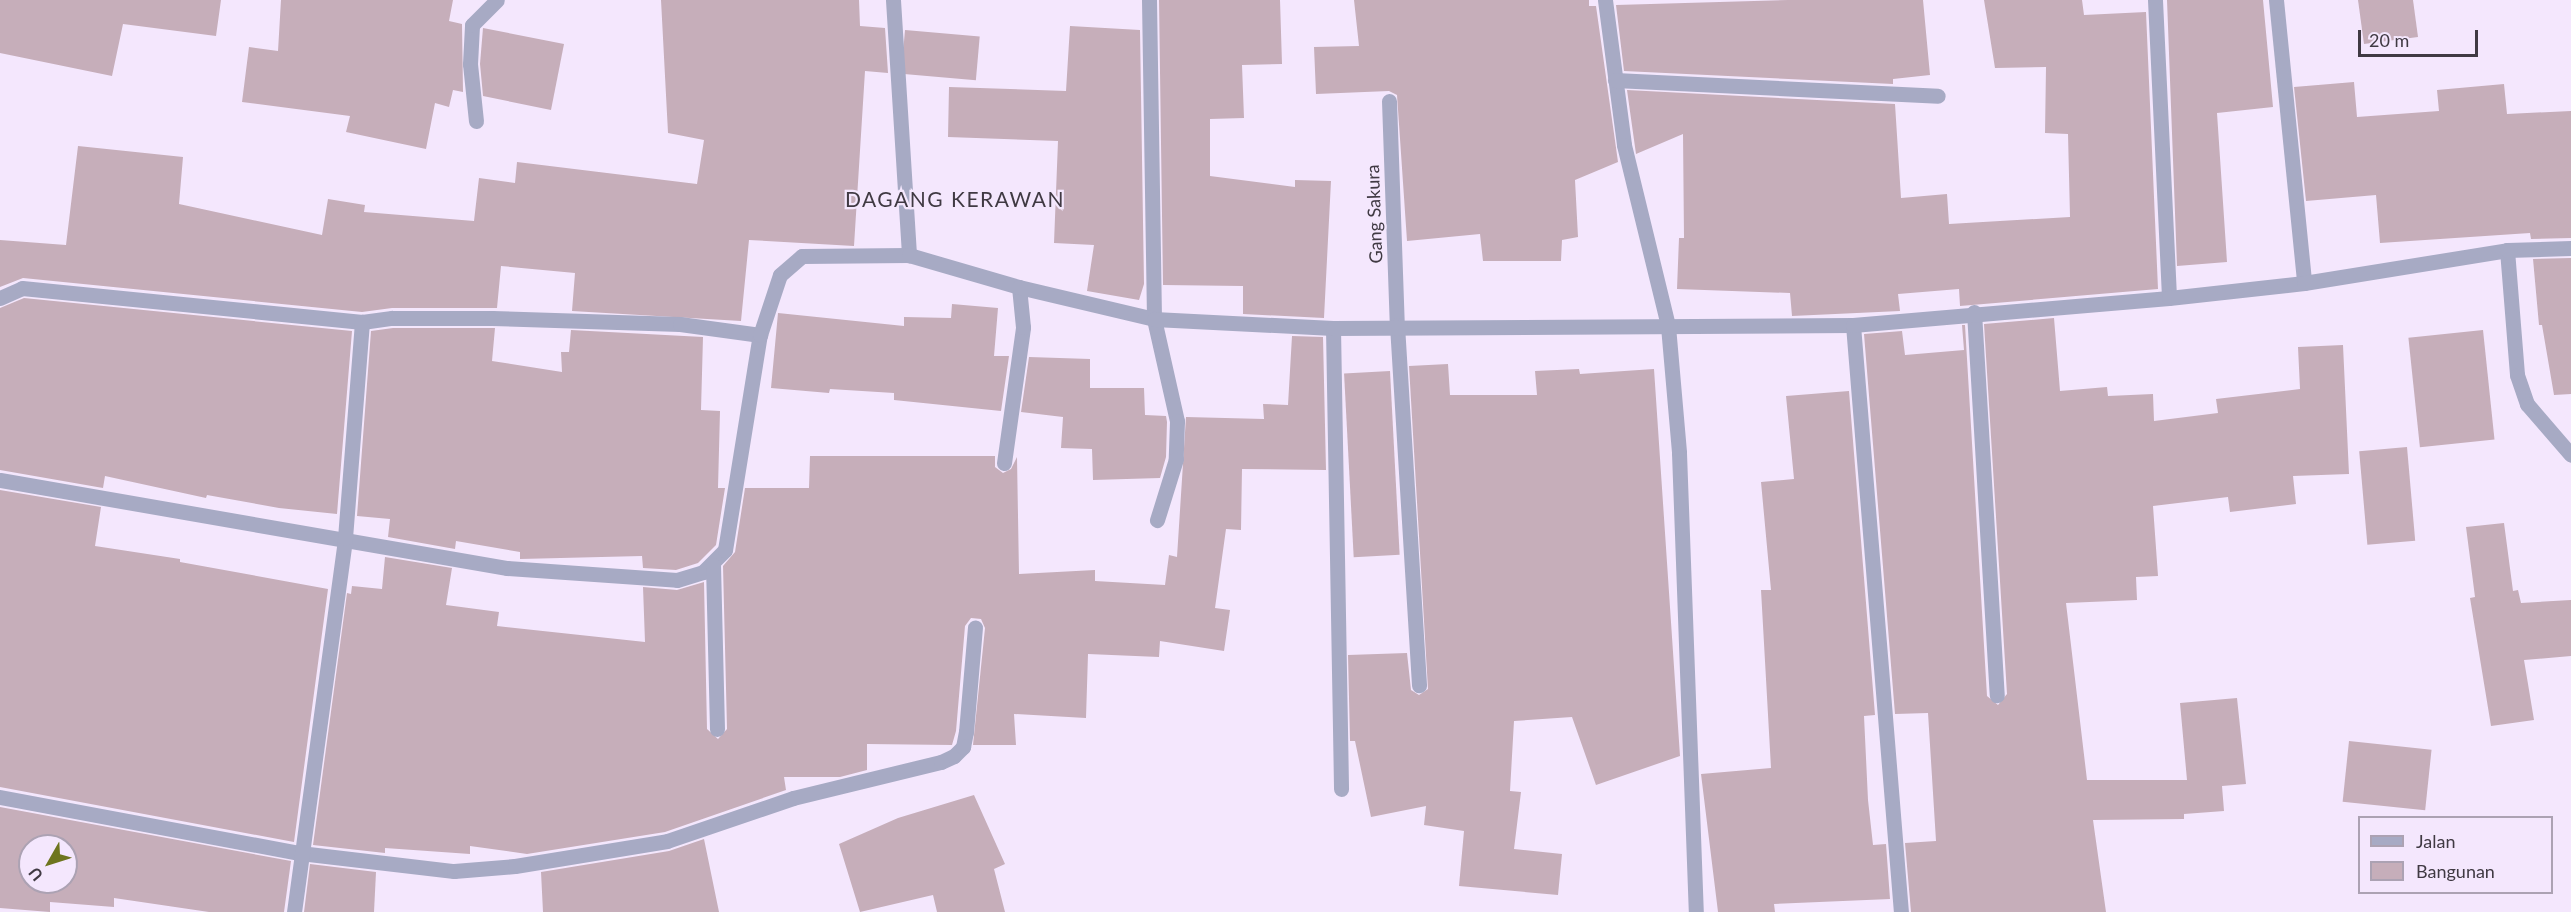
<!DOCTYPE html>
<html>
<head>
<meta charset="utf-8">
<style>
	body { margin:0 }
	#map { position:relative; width:2571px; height:912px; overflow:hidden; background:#f4e7fd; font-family:Lato,sans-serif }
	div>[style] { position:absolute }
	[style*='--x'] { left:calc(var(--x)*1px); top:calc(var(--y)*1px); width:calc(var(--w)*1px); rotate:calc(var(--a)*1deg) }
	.building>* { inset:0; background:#c6aeba; transform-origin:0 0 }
	.minor>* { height:15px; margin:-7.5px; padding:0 7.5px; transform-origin:7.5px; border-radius:7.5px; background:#a7aac4 }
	span { translate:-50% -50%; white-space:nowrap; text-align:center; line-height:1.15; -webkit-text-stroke:4.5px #f4e7fd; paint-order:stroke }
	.street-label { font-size:18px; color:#403a43 }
	.quarter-label { font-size:21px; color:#403a43; letter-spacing:1.5px }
	.legend { position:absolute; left:2358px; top:816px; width:195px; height:78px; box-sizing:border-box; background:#f4e7fd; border:2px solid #aca2b3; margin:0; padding:8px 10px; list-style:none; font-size:18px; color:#403a43 }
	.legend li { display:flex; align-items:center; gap:12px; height:30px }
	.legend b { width:30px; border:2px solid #aca2b3 }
	.north { position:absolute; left:18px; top:834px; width:60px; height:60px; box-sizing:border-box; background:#f4e7fd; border:2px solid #aca2b3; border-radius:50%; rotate:231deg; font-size:16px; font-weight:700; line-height:24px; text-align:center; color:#403a43 }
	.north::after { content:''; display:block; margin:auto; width:21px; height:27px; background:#6e751e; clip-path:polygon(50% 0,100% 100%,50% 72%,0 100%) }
	.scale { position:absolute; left:2358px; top:30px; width:120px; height:27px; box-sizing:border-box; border:3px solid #403a43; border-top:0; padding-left:8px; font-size:18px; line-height:21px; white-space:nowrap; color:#403a43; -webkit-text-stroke:4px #f4e7fd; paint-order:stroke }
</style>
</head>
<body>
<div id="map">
	<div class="building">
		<i style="clip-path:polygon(0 0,221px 0,216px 36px,123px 24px,112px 76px,0 53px)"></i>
		<i style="clip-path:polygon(281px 0,453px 0,449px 21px,462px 24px,463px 92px,453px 90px,449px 107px,435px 103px,426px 149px,346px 132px,350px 116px,242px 102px,249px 47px,278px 51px)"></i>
		<i style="clip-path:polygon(661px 0,859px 0,860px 26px,885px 28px,888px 73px,865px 71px,854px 246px,749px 240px,741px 321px,572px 311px,575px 273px,501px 266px,497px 308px,392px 308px,362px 312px,23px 278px,0 287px,0 240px,66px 245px,78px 146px,183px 157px,179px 204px,322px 235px,328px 199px,365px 205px,364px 212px,474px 221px,479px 178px,515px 183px,517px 162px,697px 184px,704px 140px,668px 133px)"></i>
		<i style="clip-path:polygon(1159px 0,1280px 0,1282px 64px,1242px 65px,1244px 118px,1210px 119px,1210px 176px,1295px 187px,1295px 180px,1331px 181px,1324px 318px,1243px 314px,1243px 286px,1163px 285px)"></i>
		<i style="clip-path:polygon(1354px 0,1589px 0,1589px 6px,1596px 6px,1618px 162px,1575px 180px,1578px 237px,1562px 240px,1561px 261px,1483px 261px,1480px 234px,1407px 241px,1397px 95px,1389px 91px,1316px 94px,1314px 47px,1359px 46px)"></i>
		<i style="clip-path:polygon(1788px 0,1923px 0,1930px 75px,1893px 79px,1893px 84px,1624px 71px,1616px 5px)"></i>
		<i style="clip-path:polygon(1984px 0,2082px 0,2084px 15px,2146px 12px,2158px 289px,1960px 306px,1959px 289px,1898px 294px,1900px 311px,1792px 316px,1790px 293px,1677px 289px,1679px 238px,1684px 238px,1683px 134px,1636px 154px,1627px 90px,1895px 104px,1901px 198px,1947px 194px,1949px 224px,2070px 217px,2068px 134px,2045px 133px,2046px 67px,1995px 68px)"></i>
		<i style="clip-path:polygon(2167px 0,2263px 0,2273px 107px,2217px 113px,2227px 262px,2177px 266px)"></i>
		<i style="clip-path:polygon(2358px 0,2413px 0,2418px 37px,2364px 44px)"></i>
		<i style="clip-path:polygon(1070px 26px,1140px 30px,1144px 284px,1139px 300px,1087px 291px,1094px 245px,1054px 243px,1058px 141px,948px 137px,949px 87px,1066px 91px)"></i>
		<i style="clip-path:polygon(483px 28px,564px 44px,551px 110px,483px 96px,480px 64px)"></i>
		<i style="left:905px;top:30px;width:75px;height:44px;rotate:5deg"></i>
		<i style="clip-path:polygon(2354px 82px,2357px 117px,2439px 111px,2437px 90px,2504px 84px,2507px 114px,2571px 111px,2571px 238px,2531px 239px,2530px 233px,2380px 243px,2376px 195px,2306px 201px,2294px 87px)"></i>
		<i style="clip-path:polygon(2571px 258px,2571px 394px,2554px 395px,2542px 325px,2539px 325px,2533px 259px)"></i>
		<i style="clip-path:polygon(24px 298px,352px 331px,337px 514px,279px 508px,207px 495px,206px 498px,105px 476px,103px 488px,0 470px,0 308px)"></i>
		<i style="clip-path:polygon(952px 304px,998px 308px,994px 356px,1009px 356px,1001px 411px,894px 400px,894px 393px,830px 389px,829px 393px,771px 388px,778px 313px,904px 326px,904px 317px,951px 318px)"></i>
		<i style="clip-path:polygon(2054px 318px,2060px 391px,2107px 387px,2108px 396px,2153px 394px,2154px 421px,2218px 413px,2216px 399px,2300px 389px,2298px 347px,2343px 345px,2349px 474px,2293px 476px,2296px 504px,2230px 512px,2228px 497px,2153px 506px,2158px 576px,2136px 577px,2137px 600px,2066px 603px,2087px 780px,2187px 780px,2180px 703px,2237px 698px,2246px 784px,2222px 786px,2224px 811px,2184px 814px,2184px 819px,2093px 820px,2106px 912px,1911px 912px,1905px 843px,1936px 841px,1928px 713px,1895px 714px,1864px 334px,1902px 331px,1905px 355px,1964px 350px,1962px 325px,1965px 325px,1987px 696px,1998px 705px,2007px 694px,1984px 324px)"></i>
		<i style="clip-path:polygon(393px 328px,495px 328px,492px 361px,562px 372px,561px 352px,569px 352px,571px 330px,703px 337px,701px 410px,720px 411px,718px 488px,725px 488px,716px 545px,698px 563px,676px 570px,643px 568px,642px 556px,520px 559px,520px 552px,456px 541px,455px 549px,388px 537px,390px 519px,357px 516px,371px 331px)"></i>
		<i style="left:2483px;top:330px;width:110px;height:75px;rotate:84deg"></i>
		<i style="clip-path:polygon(1292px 336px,1323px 337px,1326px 470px,1242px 469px,1241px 530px,1226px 529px,1215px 608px,1230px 610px,1224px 651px,1160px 641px,1159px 657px,1088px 654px,1086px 718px,1014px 714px,1016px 745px,973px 745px,985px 628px,981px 619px,971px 618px,965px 626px,956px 731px,952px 745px,867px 744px,867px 770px,840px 777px,784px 777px,786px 790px,665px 832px,527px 854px,470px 846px,470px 854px,385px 848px,385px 853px,313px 845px,347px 593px,351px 594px,352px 586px,382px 589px,385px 557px,452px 568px,446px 605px,499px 612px,497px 626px,645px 642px,643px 587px,677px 590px,704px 582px,707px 729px,718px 739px,727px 729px,723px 566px,735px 552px,745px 488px,809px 488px,810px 456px,995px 456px,995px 467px,1003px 473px,1011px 469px,1017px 457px,1019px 574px,1095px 570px,1095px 581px,1165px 585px,1169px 555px,1177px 557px,1186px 417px,1264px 419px,1263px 404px,1288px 405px)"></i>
		<i style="clip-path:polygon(1029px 357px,1090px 359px,1090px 388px,1144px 388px,1145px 415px,1166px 416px,1167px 422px,1166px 457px,1160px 478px,1093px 480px,1092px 449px,1061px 448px,1063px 417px,1021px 412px)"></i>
		<i style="clip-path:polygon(1448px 364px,1450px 395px,1537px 395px,1535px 371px,1579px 369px,1580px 374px,1654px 369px,1680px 756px,1596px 785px,1572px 717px,1514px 721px,1510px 791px,1521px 792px,1514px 849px,1562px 854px,1558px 895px,1459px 886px,1464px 831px,1424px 825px,1426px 806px,1371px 817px,1355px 741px,1350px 741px,1348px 655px,1407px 653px,1411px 690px,1419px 695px,1428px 689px,1409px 366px)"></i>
		<i style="left:1390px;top:371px;width:184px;height:46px;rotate:87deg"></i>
		<i style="clip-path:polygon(1849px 391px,1875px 715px,1864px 716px,1868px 800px,1873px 845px,1886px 844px,1890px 899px,1774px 904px,1775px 912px,1718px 912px,1701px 774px,1771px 768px,1761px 590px,1771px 590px,1761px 482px,1794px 479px,1786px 396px)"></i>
		<i style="left:2407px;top:447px;width:94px;height:48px;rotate:85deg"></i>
		<i style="clip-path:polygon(0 490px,101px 507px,95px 546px,180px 559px,180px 562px,328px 589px,294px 842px,0 787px)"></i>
		<i style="clip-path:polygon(2504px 523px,2513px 591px,2518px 590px,2521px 603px,2571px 600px,2571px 656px,2524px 660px,2534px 720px,2491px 726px,2470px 598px,2475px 597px,2466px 527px)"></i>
		<i style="left:2349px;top:741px;width:83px;height:61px;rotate:6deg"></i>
		<i style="clip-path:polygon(974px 795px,1005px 864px,994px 869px,1005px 912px,937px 912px,933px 895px,860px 912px,839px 844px,898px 818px)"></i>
		<i style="clip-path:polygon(evenodd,0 807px,291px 861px,284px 912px,209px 912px,114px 898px,114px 907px,50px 902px,50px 912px,0 908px,0 807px,30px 846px,66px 846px,66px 882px,30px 882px,30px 846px)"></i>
		<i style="clip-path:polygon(704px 839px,719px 912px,543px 912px,541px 872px,669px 851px)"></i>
		<i style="clip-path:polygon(310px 864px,376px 872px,374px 912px,304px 912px)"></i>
	</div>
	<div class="minor">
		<i style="--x:893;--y:0;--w:256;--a:86.4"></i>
		<i style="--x:1149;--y:0;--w:319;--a:89.1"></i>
		<i style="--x:1154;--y:319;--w:105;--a:77.3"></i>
		<i style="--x:1177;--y:421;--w:38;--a:92"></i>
		<i style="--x:1176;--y:459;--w:64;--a:107.3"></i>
		<i style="--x:1605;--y:0;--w:146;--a:82.5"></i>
		<i style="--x:1624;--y:145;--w:186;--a:76.3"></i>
		<i style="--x:1668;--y:326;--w:127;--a:85"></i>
		<i style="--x:1679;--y:453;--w:459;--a:87.9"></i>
		<i style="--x:2155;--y:0;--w:298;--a:87.3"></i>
		<i style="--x:2276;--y:0;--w:284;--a:84.3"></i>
		<i style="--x:1615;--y:80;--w:323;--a:2.8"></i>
		<i style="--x:1389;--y:101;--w:224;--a:88"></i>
		<i style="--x:1397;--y:325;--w:361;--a:86.5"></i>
		<i style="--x:476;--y:121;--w:57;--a:-96"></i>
		<i style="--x:470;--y:64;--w:39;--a:-87"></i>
		<i style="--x:472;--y:25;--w:35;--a:-45"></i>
		<i style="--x:2507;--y:250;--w:125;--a:85.4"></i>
		<i style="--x:2517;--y:375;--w:31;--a:71"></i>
		<i style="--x:2527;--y:404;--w:67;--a:49.2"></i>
		<i style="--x:0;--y:298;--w:24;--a:-24"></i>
		<i style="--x:22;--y:288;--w:342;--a:5.7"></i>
		<i style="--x:362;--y:322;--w:30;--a:-8"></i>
		<i style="--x:392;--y:318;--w:100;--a:0"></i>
		<i style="--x:492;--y:318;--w:188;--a:1.8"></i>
		<i style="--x:680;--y:324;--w:81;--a:7.8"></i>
		<i style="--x:1974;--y:312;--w:384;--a:86.6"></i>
		<i style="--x:1853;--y:325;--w:589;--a:85.33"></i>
		<i style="--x:1333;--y:328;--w:461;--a:89"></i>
		<i style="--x:1004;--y:463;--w:137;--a:-82"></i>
		<i style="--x:1023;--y:327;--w:40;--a:-95.7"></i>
		<i style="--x:0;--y:480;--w:515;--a:9.85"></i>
		<i style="--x:507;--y:568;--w:170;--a:4"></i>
		<i style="--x:677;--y:580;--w:27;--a:-17"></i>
		<i style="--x:703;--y:572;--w:31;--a:-45"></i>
		<i style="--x:725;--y:550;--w:218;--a:-80.8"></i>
		<i style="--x:760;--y:335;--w:63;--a:-71.6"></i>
		<i style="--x:780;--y:275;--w:29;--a:-41"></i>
		<i style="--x:802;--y:256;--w:107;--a:-0.5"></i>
		<i style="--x:909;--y:255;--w:115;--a:16.2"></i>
		<i style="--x:1019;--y:287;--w:139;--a:13.3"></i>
		<i style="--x:1154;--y:319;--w:179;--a:2.9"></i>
		<i style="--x:1333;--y:328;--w:520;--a:-0.33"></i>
		<i style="--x:1853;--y:325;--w:317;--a:-4.9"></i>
		<i style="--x:2169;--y:298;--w:136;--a:-6.3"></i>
		<i style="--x:2304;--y:283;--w:206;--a:-9.2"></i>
		<i style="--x:2507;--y:250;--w:64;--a:-1.8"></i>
		<i style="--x:713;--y:565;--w:164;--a:88.6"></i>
		<i style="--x:0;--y:797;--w:305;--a:10.6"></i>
		<i style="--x:300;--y:853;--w:155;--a:6.7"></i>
		<i style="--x:454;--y:871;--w:61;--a:-4.7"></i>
		<i style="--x:515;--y:866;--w:154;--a:-9.3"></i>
		<i style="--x:667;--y:841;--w:133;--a:-18.8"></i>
		<i style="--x:793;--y:798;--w:152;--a:-13.7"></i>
		<i style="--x:941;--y:762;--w:14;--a:-25"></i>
		<i style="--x:954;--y:756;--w:13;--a:-45"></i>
		<i style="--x:963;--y:747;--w:15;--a:-79"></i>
		<i style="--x:966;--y:732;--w:105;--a:-85.1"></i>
		<i style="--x:294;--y:912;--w:377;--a:-82.2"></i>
		<i style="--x:345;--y:538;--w:217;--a:-85.5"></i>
	</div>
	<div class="street-label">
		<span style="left:1374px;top:214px;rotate:-92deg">Gang Sakura</span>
	</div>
	<div class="quarter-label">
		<span style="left:955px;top:199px">DAGANG KERAWAN</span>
	</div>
	<ul class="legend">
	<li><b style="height:8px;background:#a7aac4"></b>Jalan</li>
	<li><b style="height:16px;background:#c6aeba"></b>Bangunan</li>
	</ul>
	<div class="north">U</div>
	<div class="scale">20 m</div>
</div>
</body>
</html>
